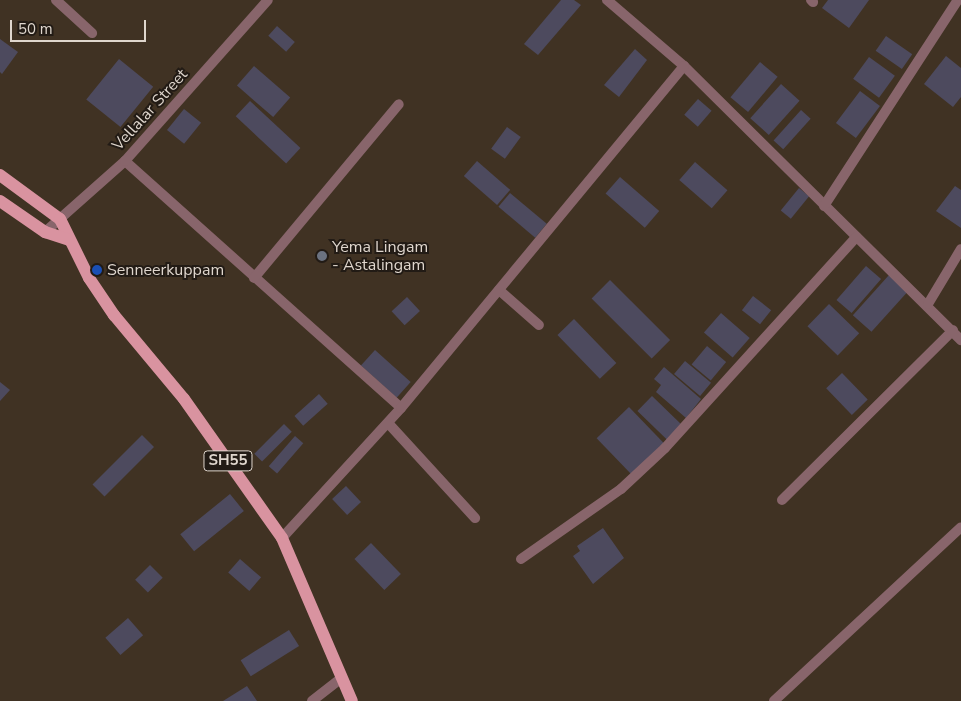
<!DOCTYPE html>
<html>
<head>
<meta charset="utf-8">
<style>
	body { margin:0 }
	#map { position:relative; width:961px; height:701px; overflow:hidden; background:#403223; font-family:"Nunito Sans",sans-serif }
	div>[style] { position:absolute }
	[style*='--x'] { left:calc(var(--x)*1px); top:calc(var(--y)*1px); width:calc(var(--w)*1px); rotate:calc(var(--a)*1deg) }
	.building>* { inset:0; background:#4d4a5e; transform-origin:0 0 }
	.street>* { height:10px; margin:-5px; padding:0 5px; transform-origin:5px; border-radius:5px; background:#88656b }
	.primary>* { height:12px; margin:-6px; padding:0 6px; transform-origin:6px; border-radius:6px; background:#d993a0 }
	.dots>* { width:14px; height:14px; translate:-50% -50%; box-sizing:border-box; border:2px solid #221b15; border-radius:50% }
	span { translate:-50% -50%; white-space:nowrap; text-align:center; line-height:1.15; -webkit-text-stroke:4px #221b15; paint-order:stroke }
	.shield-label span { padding:1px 4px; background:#221b15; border:1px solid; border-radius:4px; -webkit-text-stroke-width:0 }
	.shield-label { font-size:15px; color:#dfd6cd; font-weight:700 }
	.street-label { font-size:16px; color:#dfd6cd }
	.poi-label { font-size:16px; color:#dfd6cd }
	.left { translate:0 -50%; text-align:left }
	.scale { position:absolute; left:10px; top:20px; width:136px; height:22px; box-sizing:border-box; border:2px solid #dfd6cd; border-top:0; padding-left:6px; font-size:15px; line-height:18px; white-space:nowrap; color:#dfd6cd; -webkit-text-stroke:4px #221b15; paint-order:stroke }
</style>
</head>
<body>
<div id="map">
	<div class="building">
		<i style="clip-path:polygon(561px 0,574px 0,581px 5px,538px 55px,524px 44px)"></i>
		<i style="clip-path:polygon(828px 0,869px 0,849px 28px,822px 8px)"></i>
		<i style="left:277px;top:26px;width:24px;height:13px;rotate:42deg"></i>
		<i style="left:886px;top:36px;width:32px;height:18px;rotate:35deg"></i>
		<i style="clip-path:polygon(0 39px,18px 52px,2px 74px,0 72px)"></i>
		<i style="clip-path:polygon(635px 49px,647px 60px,619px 97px,604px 85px)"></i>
		<i style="clip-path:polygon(946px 56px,961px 68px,961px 97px,953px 107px,924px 84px)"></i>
		<i style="left:869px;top:57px;width:32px;height:27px;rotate:36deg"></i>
		<i style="left:119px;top:59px;width:44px;height:52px;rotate:39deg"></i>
		<i style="left:760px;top:62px;width:23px;height:46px;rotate:40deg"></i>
		<i style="left:254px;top:66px;width:48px;height:26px;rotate:41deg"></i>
		<i style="left:781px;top:84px;width:25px;height:46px;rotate:42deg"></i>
		<i style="left:860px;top:91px;width:25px;height:40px;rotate:37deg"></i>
		<i style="left:698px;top:99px;width:18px;height:21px;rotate:41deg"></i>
		<i style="left:250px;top:101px;width:69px;height:21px;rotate:43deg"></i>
		<i style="left:184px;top:109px;width:22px;height:27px;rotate:39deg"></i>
		<i style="left:801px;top:110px;width:13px;height:41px;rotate:42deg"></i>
		<i style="left:507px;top:127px;width:17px;height:27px;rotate:36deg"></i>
		<i style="left:477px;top:161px;width:44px;height:20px;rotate:41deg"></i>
		<i style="left:695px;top:162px;width:43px;height:24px;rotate:41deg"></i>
		<i style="left:620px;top:177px;width:52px;height:22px;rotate:41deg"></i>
		<i style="clip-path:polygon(955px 186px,961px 190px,961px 228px,936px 211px)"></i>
		<i style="left:799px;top:188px;width:13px;height:29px;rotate:39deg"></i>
		<i style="left:510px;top:193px;width:48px;height:18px;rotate:40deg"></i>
		<i style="left:866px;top:266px;width:20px;height:45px;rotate:41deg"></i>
		<i style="left:889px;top:275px;width:25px;height:54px;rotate:42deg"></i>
		<i style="left:610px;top:280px;width:85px;height:26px;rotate:45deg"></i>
		<i style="left:753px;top:296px;width:23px;height:18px;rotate:38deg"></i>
		<i style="left:407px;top:297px;width:19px;height:21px;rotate:47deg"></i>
		<i style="left:829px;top:304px;width:42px;height:31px;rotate:44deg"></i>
		<i style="left:721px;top:313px;width:38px;height:26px;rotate:41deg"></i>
		<i style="left:574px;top:319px;width:61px;height:23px;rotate:46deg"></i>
		<i style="left:707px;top:346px;width:25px;height:24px;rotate:40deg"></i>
		<i style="left:375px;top:350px;width:48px;height:21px;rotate:42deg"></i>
		<i style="left:685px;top:361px;width:34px;height:17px;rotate:40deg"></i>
		<i style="clip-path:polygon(664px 367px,701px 399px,686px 418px,656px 392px,661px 385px,654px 379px)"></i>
		<i style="left:842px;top:373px;width:37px;height:22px;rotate:46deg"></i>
		<i style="clip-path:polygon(0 382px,10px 390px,0 401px)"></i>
		<i style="left:319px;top:394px;width:13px;height:33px;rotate:48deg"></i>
		<i style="left:652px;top:396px;width:42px;height:21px;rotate:44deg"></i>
		<i style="left:629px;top:407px;width:52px;height:45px;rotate:46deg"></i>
		<i style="left:284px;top:424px;width:11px;height:42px;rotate:45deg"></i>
		<i style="left:142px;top:435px;width:17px;height:70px;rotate:45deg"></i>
		<i style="left:295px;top:436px;width:11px;height:40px;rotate:41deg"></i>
		<i style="left:346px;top:486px;width:22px;height:19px;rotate:47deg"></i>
		<i style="left:230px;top:494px;width:22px;height:64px;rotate:51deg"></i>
		<i style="clip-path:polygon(603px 528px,624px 558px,593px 584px,573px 556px,580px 551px,577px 546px)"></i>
		<i style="left:371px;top:543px;width:43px;height:23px;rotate:46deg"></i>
		<i style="left:240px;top:559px;width:28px;height:18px;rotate:41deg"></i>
		<i style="left:150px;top:565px;width:18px;height:21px;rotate:45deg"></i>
		<i style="left:128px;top:618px;width:23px;height:30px;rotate:49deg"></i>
		<i style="left:289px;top:630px;width:19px;height:57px;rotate:58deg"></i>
		<i style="clip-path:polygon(247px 686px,257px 701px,223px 701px)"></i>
	</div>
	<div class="street">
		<i style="--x:56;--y:0;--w:49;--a:42.5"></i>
		<i style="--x:607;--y:0;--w:101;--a:40.6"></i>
		<i style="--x:684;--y:66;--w:390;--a:44.7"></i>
		<i style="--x:811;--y:0;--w:3;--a:45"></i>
		<i style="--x:125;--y:161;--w:370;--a:41.8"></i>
		<i style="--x:824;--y:206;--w:246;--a:-57"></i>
		<i style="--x:45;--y:232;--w:107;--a:-41.6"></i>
		<i style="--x:125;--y:161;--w:215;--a:-48.4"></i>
		<i style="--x:254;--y:278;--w:226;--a:-50.2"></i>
		<i style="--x:499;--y:290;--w:53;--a:41.2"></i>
		<i style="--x:928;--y:304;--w:64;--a:-59"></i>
		<i style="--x:388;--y:423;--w:129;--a:47.5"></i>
		<i style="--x:782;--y:500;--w:241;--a:-44.8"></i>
		<i style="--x:282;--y:538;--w:176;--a:-47.5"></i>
		<i style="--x:401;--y:408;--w:444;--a:-50.4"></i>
		<i style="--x:521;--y:559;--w:122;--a:-35"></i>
		<i style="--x:621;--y:489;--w:60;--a:-43"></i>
		<i style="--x:665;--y:448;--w:285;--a:-47.8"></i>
		<i style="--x:312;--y:701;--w:37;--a:-38"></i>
		<i style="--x:774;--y:701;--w:255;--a:-42.9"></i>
	</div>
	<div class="primary">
		<i style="--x:0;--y:175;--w:74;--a:36.3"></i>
		<i style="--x:60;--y:219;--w:66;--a:63.8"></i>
		<i style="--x:89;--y:278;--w:45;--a:56"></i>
		<i style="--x:114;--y:315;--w:109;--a:50.2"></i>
		<i style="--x:184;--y:399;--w:170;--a:54.8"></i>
		<i style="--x:282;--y:538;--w:177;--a:66.8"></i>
		<i style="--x:0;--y:201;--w:55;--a:34.6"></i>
		<i style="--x:45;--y:232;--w:25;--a:18"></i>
	</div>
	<div class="dots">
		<i style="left:322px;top:256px;background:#6b7280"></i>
		<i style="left:97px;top:270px;background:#1a4fb4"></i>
	</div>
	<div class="shield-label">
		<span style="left:228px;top:461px">SH55</span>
	</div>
	<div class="street-label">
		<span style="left:150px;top:110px;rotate:-48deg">Vellalar Street</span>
	</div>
	<div class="poi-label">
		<span class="left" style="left:332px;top:256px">Yema Lingam<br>- Astalingam</span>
		<span class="left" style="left:107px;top:270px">Senneerkuppam</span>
	</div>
	<div class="scale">50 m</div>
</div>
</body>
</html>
